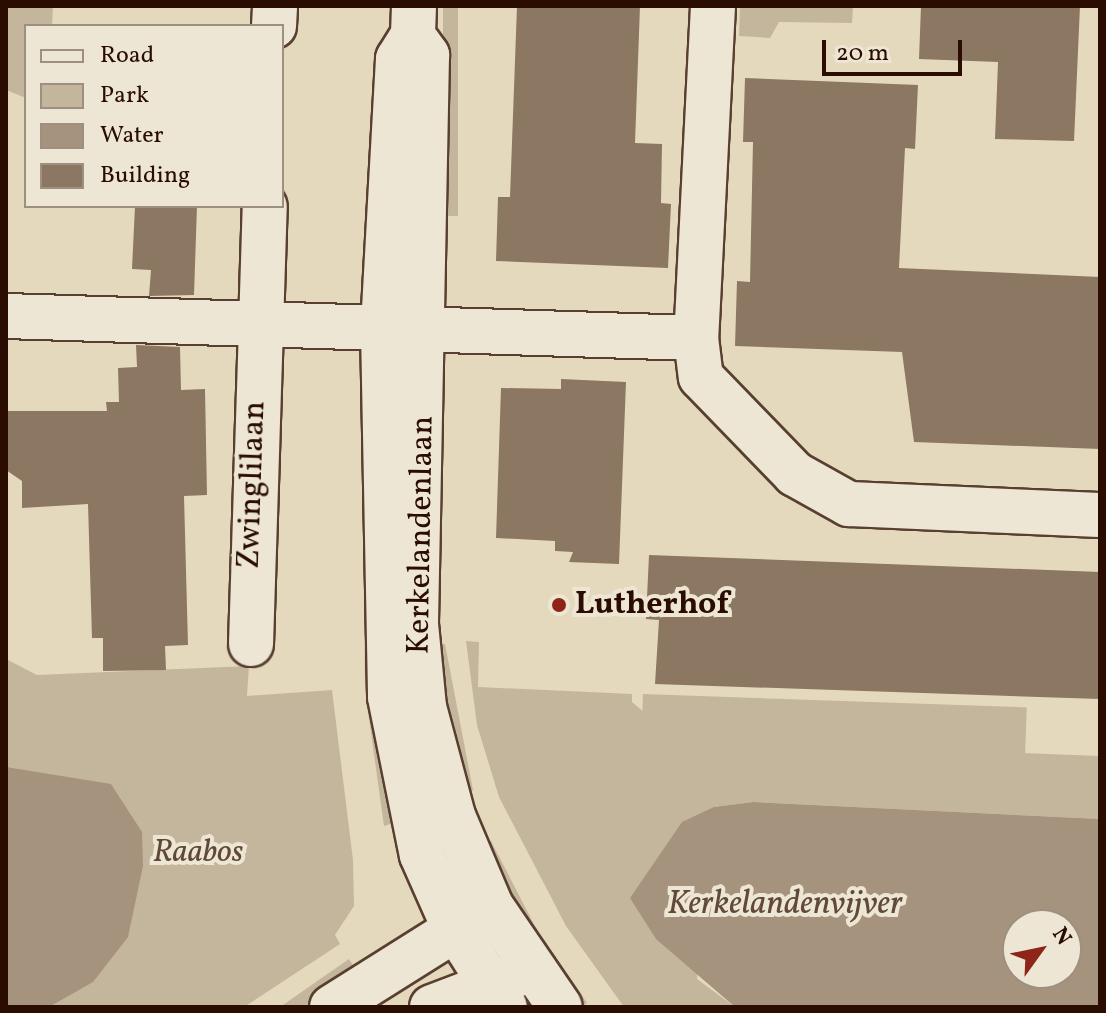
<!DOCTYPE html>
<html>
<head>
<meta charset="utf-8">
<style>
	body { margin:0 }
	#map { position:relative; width:1106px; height:1013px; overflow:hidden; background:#e4d9bd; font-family:Vollkorn,serif }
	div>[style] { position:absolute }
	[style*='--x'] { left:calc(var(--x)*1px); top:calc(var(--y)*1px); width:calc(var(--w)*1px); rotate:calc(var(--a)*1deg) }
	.green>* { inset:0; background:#c4b69d; transform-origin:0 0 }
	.water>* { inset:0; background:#a5937d }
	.building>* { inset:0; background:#8b7762 }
	.roads { filter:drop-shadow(2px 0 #583f2f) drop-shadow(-2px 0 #583f2f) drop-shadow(0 2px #583f2f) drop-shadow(0 -2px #583f2f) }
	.minor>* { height:44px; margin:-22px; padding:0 22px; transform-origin:22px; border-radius:22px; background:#ede6d4 }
	.tertiary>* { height:44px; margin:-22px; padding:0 22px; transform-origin:22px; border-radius:22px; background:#ede6d4 }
	.dots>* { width:22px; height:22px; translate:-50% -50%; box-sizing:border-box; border:4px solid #ede6d4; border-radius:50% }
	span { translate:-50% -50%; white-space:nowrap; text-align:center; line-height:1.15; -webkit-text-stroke:8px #ede6d4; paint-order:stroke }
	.street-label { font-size:32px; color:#2a0c00 }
	.poi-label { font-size:32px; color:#2a0c00; font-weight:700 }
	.left { translate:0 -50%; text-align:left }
	.park-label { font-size:32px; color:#604837; font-style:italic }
	.water-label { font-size:34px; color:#614938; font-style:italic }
	.frame { position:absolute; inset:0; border:8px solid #2a0c00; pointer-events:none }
	.legend { position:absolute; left:24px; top:24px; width:260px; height:184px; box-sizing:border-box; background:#ede6d4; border:2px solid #9f8f7f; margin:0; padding:10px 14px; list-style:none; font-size:24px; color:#2a0c00 }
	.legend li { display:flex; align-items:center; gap:16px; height:40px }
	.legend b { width:40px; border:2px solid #9f8f7f }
	.north { position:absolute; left:1002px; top:909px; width:80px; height:80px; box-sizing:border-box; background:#ede6d4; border:2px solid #9f8f7f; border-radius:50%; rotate:57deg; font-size:22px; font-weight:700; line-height:32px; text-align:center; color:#2a0c00 }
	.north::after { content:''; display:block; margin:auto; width:28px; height:36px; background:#8f2418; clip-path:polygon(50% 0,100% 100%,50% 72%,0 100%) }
	.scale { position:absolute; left:822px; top:40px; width:140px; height:36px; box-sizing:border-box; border:4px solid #2a0c00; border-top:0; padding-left:10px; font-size:24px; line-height:28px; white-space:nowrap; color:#2a0c00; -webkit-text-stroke:6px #ede6d4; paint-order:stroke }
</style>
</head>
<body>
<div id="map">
	<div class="green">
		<i style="clip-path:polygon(6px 6px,53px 6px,52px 26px,26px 26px,26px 98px,6px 90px)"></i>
		<i style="left:443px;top:6px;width:15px;height:210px"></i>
		<i style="clip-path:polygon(740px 6px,853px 6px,852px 23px,779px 22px,770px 38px,739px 36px)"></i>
		<i style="clip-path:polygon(371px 443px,400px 821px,384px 826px,365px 690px,362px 447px)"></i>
		<i style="clip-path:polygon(466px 641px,479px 642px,478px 687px,632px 694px,632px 702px,676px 739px,1100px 756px,1100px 819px,753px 802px,714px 807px,697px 979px,735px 1007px,624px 1007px,566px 926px,499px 797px,477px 725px)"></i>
		<i style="clip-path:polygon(434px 643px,445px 644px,473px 790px,462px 798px)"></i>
		<i style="clip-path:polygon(6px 659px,37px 675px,249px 666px,247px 696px,332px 690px,353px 860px,354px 906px,335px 935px,340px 944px,244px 1007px,6px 1007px)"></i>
		<i style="left:643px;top:694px;width:384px;height:50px;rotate:2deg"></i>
		<i style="clip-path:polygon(491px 841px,537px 930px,587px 1003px,581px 1007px,539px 952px,479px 843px)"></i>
		<i style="clip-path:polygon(349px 959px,358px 973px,308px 1007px,280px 1007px)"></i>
	</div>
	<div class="water">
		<i style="clip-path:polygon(6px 767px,111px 784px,142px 832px,143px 866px,128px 937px,93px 982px,49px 1007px,6px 1007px)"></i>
		<i style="clip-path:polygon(evenodd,753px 802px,1100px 819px,1100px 1007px,735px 1007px,656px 939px,630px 898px,682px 822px,714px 807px,753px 802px,1018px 925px,1066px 925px,1066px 973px,1018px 973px,1018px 925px)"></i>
	</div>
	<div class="building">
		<i style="clip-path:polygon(517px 6px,640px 6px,635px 143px,662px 144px,661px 203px,671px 204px,668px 268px,496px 261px,498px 197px,510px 197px)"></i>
		<i style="clip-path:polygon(921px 6px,1080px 6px,1074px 141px,995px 139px,998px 62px,919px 59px)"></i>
		<i style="clip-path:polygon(745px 78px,918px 85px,915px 149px,905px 148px,899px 268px,1100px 277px,1100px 449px,914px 442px,902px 352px,735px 346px,737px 281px,750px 282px,753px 142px,743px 142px)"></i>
		<i style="clip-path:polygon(135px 206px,197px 206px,194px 295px,149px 296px,151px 270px,132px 269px)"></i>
		<i style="clip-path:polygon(136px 345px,180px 347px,181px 390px,205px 389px,207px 495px,184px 496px,188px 645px,165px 646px,166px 670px,103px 671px,103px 638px,92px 638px,88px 504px,22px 508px,22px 481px,6px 470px,6px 411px,107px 411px,106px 402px,119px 402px,118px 368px,137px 367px)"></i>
		<i style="clip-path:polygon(561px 379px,626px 382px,619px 564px,569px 562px,573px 552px,555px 551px,555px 541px,496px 538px,501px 388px,561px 389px)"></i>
		<i style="clip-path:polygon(649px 555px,1100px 572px,1100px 699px,655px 684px,659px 620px,646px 619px)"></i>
	</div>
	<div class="roads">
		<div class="minor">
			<i style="--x:713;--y:6;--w:332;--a:92.9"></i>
			<i style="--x:696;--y:338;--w:39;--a:83"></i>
			<i style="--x:701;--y:377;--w:135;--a:45.9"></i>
			<i style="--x:795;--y:474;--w:62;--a:29.1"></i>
			<i style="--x:849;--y:504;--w:251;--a:2.5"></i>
			<i style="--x:274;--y:26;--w:20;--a:-87"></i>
			<i style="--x:6;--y:316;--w:690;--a:1.83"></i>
			<i style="--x:251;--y:644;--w:438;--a:-88.2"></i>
			<i style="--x:332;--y:1007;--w:182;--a:-32.2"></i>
			<i style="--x:432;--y:1007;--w:102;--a:-20.8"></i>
		</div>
		<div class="tertiary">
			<i style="--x:414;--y:6;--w:29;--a:92"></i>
			<i style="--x:413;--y:35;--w:28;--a:122"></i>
			<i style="--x:398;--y:59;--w:270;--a:93.2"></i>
			<i style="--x:383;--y:329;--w:368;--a:88.9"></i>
			<i style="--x:390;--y:697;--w:161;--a:78.6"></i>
			<i style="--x:422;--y:855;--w:74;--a:66.2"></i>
			<i style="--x:452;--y:923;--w:99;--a:57.8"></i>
			<i style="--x:419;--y:44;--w:14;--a:54"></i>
			<i style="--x:427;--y:55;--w:569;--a:91.11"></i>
			<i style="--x:416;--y:624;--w:83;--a:84.5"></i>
			<i style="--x:424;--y:707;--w:113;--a:75.1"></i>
			<i style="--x:453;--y:816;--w:98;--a:67.1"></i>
			<i style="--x:491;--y:906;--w:122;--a:55.7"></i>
		</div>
	</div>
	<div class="dots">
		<i style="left:559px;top:605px;background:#8f2418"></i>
	</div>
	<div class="street-label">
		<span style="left:253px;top:485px;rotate:-88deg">Zwinglilaan</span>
		<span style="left:422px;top:535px;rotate:-89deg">Kerkelandenlaan</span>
	</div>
	<div class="poi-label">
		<span class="left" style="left:575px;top:605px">Lutherhof</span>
	</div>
	<div class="park-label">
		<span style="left:198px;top:853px">Raabos</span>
	</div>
	<div class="water-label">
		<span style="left:785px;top:905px">Kerkelandenvijver</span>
	</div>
	<div class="frame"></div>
	<ul class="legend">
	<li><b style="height:10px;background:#ede6d4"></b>Road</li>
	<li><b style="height:22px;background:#c4b69d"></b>Park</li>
	<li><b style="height:22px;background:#a5937d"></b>Water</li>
	<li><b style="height:22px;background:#8b7762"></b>Building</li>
	</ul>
	<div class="north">N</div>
	<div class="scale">20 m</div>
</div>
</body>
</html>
